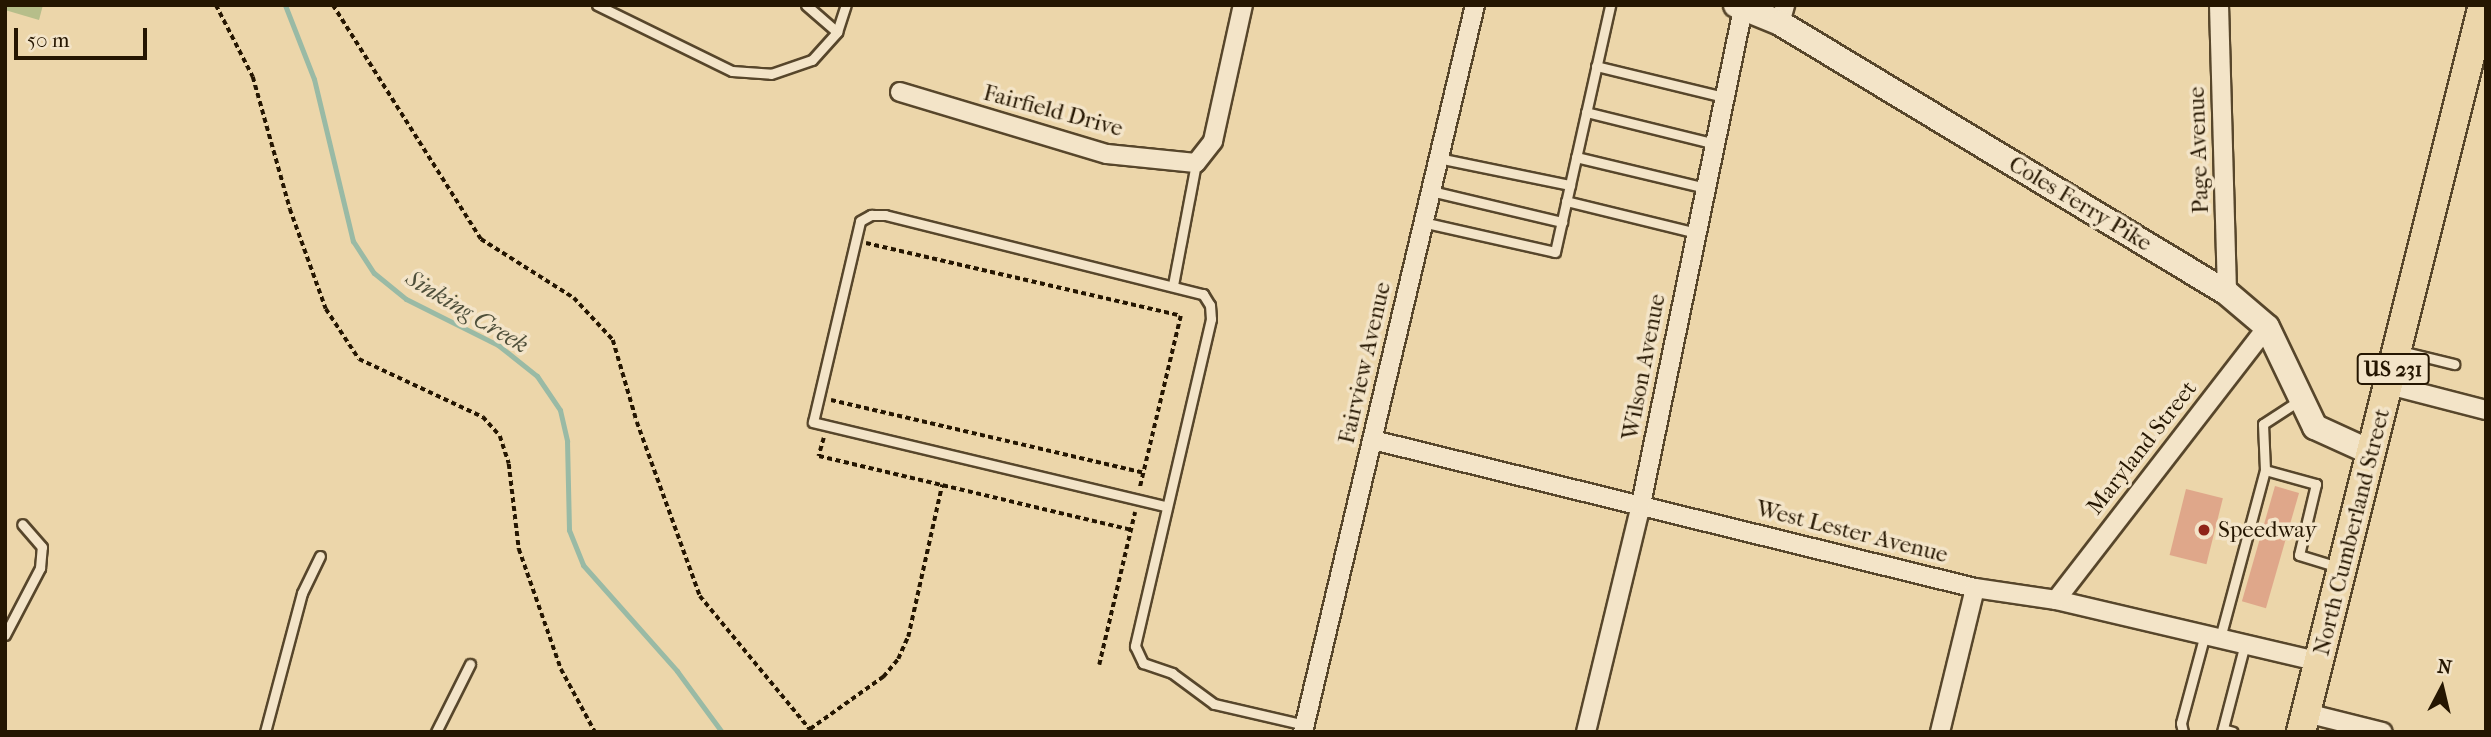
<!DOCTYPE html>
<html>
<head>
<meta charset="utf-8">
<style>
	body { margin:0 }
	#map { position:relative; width:2491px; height:737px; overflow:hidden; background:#ecd6aa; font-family:"IM FELL French Canon",serif }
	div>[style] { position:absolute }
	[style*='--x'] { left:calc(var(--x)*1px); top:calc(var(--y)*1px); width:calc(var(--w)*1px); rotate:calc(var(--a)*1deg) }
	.green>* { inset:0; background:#b6be8a }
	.stream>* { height:5px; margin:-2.5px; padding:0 2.5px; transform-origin:2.5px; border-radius:2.5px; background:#99baa5 }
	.building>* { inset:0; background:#dfa78a; transform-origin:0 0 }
	.path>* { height:3.5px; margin-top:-1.75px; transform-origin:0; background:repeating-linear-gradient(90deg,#251601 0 5px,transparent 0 8.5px) }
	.roads { filter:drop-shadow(2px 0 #57462b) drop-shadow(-2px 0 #57462b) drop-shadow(0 2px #57462b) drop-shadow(0 -2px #57462b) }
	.lane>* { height:9px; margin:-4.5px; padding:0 4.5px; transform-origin:4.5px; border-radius:4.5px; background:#f3e4c8 }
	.street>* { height:18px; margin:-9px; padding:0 9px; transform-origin:9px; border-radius:9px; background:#f3e4c8 }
	.secondary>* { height:24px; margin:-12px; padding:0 12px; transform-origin:12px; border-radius:12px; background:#f3e4c8 }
	.primary>* { height:28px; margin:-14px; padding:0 14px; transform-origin:14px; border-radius:14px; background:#ecd6aa }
	.dots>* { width:19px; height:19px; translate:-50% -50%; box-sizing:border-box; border:4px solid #f3e4c8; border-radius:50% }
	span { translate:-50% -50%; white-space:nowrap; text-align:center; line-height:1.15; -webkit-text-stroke:7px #f3e4c8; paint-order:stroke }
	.shield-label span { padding:2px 5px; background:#f3e4c8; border:2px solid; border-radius:5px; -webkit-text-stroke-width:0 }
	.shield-label { font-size:21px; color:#251601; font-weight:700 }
	.street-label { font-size:23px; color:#251601 }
	.poi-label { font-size:23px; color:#251601 }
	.left { translate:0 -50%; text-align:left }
	.water-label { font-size:24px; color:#4e4f3a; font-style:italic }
	.frame { position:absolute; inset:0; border:7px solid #251601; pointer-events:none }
	.north { position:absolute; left:2407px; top:653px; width:70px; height:70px; -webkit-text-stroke:5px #f3e4c8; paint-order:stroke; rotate:7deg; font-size:19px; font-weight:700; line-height:28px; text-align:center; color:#251601 }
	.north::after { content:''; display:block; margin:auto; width:24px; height:32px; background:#251601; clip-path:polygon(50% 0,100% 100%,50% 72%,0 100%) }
	.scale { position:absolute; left:14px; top:28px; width:133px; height:32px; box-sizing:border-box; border:4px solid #251601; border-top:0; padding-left:9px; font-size:21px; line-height:24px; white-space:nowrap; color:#251601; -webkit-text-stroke:5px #f3e4c8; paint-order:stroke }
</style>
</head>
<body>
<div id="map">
	<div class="green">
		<i style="clip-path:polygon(5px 5px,43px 5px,39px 20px,5px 10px)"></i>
	</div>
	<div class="stream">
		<i style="--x:285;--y:5;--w:79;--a:68.6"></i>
		<i style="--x:314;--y:79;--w:167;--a:76.5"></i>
		<i style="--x:353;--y:241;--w:38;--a:57"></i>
		<i style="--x:374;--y:273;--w:41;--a:39.1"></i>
		<i style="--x:406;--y:299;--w:103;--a:26.6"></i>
		<i style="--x:498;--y:345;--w:50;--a:38.5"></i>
		<i style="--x:537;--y:376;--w:41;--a:55.9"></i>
		<i style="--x:560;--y:410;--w:32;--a:77"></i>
		<i style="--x:567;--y:441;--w:89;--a:88.7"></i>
		<i style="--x:569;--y:530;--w:38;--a:68"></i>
		<i style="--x:583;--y:565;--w:142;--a:48.4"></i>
		<i style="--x:677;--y:671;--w:76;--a:53.6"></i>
	</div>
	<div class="building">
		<i style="left:2275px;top:486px;width:25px;height:120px;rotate:16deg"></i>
		<i style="left:2186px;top:489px;width:38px;height:68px;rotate:14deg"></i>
	</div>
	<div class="path">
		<i style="--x:216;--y:5;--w:81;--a:62.8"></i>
		<i style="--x:253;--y:77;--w:137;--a:74.3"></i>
		<i style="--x:290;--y:209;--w:106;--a:70.2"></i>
		<i style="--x:326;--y:309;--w:60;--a:56.6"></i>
		<i style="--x:359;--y:359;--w:137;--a:25.1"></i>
		<i style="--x:483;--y:417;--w:25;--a:48"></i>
		<i style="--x:500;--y:436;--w:29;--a:72"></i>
		<i style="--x:509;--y:464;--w:86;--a:83.3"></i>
		<i style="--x:519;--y:549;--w:127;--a:70.7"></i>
		<i style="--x:561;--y:669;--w:72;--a:61.6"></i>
		<i style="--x:333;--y:5;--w:277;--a:57.7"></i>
		<i style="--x:481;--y:239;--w:110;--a:32.4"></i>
		<i style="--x:574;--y:298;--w:57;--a:47.1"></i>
		<i style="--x:613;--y:340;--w:85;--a:73.7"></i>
		<i style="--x:637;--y:422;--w:185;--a:70.1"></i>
		<i style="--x:700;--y:596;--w:176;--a:50.5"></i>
		<i style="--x:866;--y:243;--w:323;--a:13"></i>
		<i style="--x:1181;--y:316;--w:177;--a:103.4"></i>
		<i style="--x:831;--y:400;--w:321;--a:13.1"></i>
		<i style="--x:824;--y:438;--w:19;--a:106"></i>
		<i style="--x:819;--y:456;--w:321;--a:13.3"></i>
		<i style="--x:1099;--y:665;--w:157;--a:-76.8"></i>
		<i style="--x:810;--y:729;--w:90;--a:-35.5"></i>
		<i style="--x:883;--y:677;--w:23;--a:-50"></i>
		<i style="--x:898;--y:659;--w:24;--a:-66"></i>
		<i style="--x:908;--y:637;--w:156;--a:-77.4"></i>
	</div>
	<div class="roads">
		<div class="lane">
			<i style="--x:597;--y:5;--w:150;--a:26.1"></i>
			<i style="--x:732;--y:71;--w:39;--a:4"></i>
			<i style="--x:771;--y:74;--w:43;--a:-18.9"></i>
			<i style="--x:812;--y:60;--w:38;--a:-48"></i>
			<i style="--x:837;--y:32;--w:28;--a:-72"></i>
			<i style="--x:806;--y:5;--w:41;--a:41.1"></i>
			<i style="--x:1596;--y:66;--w:132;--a:13.6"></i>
			<i style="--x:1586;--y:112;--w:133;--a:13.9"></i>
			<i style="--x:1576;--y:157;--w:134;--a:13.4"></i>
			<i style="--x:1438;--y:158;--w:135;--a:11.6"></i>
			<i style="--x:1431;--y:191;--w:135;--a:13.3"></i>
			<i style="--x:1566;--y:201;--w:134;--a:13.8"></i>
			<i style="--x:1422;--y:222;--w:136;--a:12.7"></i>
			<i style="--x:1555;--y:252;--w:253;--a:-77.4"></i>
			<i style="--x:1173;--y:285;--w:124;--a:-79.3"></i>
			<i style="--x:2401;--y:351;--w:55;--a:13.8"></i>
			<i style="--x:2265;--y:470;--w:46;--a:-92.5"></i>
			<i style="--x:2263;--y:424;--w:44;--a:-33"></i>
			<i style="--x:1165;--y:506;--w:362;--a:-166.6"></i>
			<i style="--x:813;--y:422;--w:206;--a:-76.8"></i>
			<i style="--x:860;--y:221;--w:13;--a:-29"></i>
			<i style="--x:871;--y:215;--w:14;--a:0"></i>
			<i style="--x:885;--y:215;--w:328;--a:14"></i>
			<i style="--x:1203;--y:294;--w:13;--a:58"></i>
			<i style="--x:1210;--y:305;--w:14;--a:86"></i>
			<i style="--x:1211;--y:319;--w:336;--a:103.1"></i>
			<i style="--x:1135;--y:646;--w:19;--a:65"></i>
			<i style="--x:1143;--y:663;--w:31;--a:19"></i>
			<i style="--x:1172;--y:673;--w:52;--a:36.4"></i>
			<i style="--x:1214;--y:704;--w:93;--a:13"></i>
			<i style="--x:5;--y:635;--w:76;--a:-62.4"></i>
			<i style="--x:40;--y:568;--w:21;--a:-85"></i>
			<i style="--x:42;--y:547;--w:30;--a:-131"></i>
			<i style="--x:2220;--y:638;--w:174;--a:-75"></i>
			<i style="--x:2265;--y:470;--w:53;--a:15.4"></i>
			<i style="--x:2316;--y:484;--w:73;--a:103.5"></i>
			<i style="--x:2299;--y:555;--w:41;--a:17.1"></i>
			<i style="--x:2223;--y:729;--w:10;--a:17"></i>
			<i style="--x:265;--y:732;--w:144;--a:-75.1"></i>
			<i style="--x:302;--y:593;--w:41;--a:-64.1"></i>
			<i style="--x:436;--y:732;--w:76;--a:-63.4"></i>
			<i style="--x:2183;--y:732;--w:9;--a:-103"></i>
			<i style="--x:2181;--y:723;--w:92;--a:-74.9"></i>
			<i style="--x:2222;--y:732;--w:91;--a:-75.4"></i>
		</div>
		<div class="street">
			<i style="--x:2219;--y:5;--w:288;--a:88.4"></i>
			<i style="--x:1780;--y:23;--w:19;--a:-74"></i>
			<i style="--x:900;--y:92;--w:216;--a:16.7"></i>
			<i style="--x:1107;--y:154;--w:89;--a:5.8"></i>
			<i style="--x:1196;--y:163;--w:28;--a:-52"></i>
			<i style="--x:1213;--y:141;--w:139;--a:-77.6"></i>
			<i style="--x:2389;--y:385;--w:100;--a:14.5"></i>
			<i style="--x:1373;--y:440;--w:620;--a:13.81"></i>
			<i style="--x:1975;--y:588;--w:82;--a:8.4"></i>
			<i style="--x:2056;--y:600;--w:271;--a:13.2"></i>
			<i style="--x:2056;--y:600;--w:345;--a:-52.3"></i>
			<i style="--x:2306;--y:713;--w:79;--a:13.9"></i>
			<i style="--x:1303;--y:732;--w:747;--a:-76.69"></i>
			<i style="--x:1586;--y:732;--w:235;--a:-76.4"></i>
			<i style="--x:1641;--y:504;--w:505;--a:-78.36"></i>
			<i style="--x:1940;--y:732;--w:148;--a:-76.3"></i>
		</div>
		<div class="secondary">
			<i style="--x:1736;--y:5;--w:48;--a:22.2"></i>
			<i style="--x:1780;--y:23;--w:522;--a:31.13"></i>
			<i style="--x:2227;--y:293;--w:52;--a:40.4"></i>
			<i style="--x:2267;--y:327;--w:111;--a:64.4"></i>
			<i style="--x:2315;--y:427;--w:63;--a:24.5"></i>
		</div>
		<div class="primary">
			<i style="--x:2301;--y:732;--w:749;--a:-75.95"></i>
		</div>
	</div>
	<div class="dots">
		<i style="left:2204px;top:530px;background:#8f2418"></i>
	</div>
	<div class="shield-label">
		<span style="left:2393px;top:369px">US 231</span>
	</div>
	<div class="street-label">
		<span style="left:1053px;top:111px;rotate:15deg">Fairfield Drive</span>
		<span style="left:2199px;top:150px;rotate:-92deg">Page Avenue</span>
		<span style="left:2080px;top:204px;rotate:31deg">Coles Ferry Pike</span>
		<span style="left:1365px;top:363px;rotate:-77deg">Fairview Avenue</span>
		<span style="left:1644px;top:367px;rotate:-79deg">Wilson Avenue</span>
		<span style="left:2142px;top:448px;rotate:-52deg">Maryland Street</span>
		<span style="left:1852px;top:532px;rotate:14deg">West Lester Avenue</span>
		<span style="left:2352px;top:532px;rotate:-76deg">North Cumberland Street</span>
	</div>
	<div class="poi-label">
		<span class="left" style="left:2218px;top:530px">Speedway</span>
	</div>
	<div class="water-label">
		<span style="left:467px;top:312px;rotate:31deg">Sinking Creek</span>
	</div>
	<div class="frame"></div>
	<div class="north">N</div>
	<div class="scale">50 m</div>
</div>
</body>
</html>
